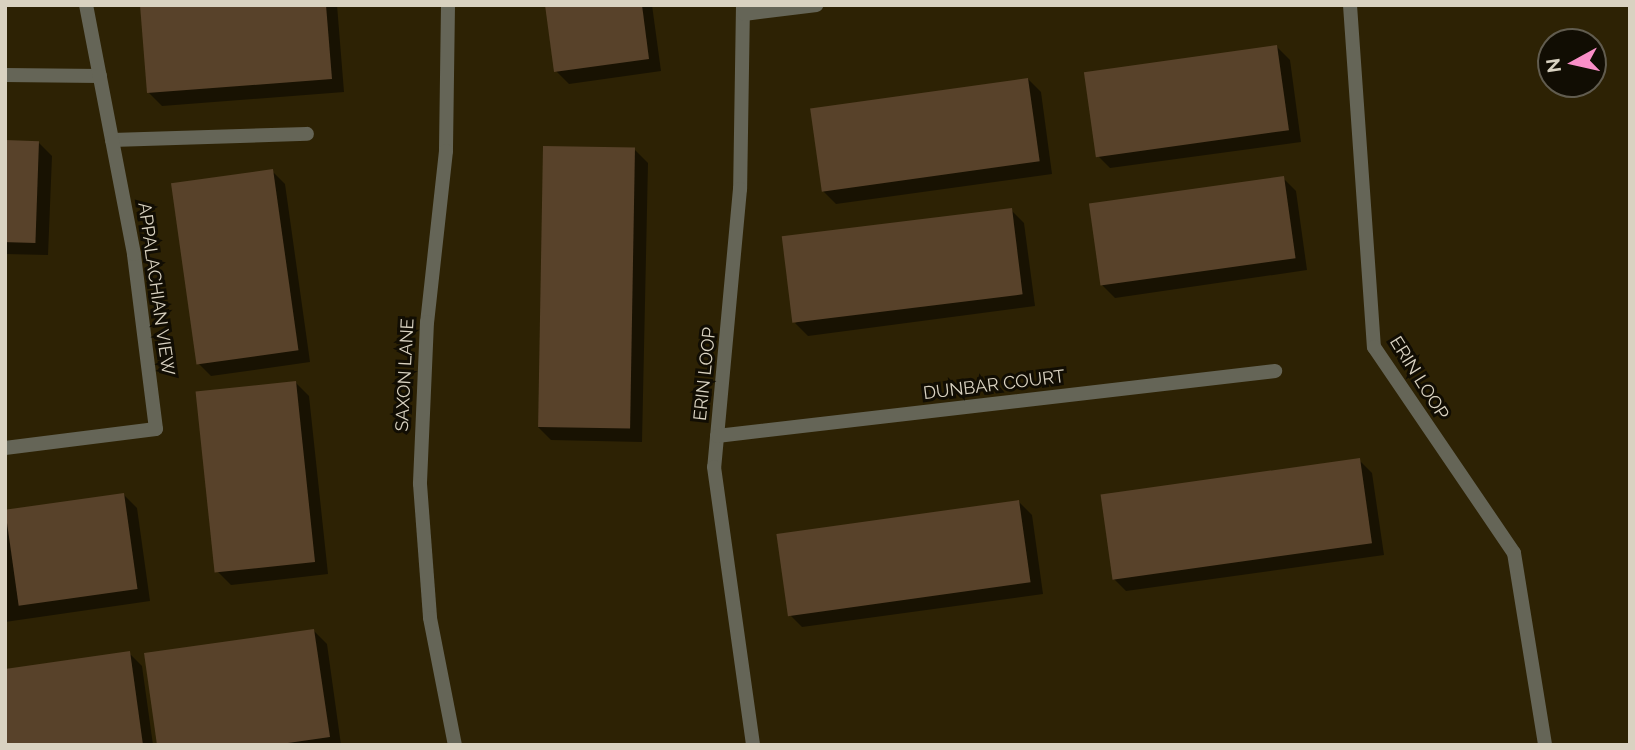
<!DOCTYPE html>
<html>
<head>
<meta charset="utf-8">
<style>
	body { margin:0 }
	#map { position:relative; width:1635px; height:750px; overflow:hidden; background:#2d2204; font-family:Raleway,sans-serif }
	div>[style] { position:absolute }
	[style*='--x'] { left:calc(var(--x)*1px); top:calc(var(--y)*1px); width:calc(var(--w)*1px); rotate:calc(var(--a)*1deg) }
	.shadow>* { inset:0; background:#0007 }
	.building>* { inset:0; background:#58422a; transform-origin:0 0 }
	.street>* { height:14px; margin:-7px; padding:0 7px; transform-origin:7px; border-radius:7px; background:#656557 }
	span { translate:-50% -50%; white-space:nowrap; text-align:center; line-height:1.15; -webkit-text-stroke:6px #110d03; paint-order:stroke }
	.street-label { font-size:18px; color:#d9d2c1 }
	.frame { position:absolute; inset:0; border:7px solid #d9d2c1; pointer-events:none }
	.north { position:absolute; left:1537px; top:28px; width:70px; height:70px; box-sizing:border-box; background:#110d03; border:2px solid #615c4f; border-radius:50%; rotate:262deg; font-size:19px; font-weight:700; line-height:28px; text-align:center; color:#d9d2c1 }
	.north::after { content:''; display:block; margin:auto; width:24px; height:32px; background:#fa8fc8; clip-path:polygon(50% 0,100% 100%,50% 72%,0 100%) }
</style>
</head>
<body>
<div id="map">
	<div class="shadow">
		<i style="clip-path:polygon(142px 5px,337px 5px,344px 92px,162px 106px,149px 93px)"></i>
		<i style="clip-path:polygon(547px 5px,652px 5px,661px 71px,569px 84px,556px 71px)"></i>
		<i style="clip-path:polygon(1277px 47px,1290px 60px,1301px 142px,1110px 168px,1097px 155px)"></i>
		<i style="clip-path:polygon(1028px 79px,1041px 92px,1052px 174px,836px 204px,823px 191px)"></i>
		<i style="clip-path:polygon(5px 142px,39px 143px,52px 156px,48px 255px,5px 254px)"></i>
		<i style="clip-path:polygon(635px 150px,648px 163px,642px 442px,551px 440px,538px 427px)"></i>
		<i style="clip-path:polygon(272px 171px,285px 184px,310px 362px,211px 376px,198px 363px)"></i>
		<i style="clip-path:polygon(1283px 178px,1296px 191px,1307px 270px,1115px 298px,1102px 285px)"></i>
		<i style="clip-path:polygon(1011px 210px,1024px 223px,1035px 306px,808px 336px,795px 323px)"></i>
		<i style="clip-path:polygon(296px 383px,309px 396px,328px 574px,231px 585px,218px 572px)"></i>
		<i style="clip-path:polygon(1359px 460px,1372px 473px,1384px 555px,1126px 591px,1113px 578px)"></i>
		<i style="clip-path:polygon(124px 495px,137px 508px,150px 601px,5px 622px,5px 511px)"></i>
		<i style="clip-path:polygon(1019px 502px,1032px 515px,1043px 594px,802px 627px,789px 614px)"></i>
		<i style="clip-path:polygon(314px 631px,327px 644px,341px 745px,158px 745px)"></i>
		<i style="clip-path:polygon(129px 653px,142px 666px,153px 745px,5px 745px)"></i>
	</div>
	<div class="building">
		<i style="clip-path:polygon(140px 5px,326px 5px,332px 79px,147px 93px)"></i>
		<i style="clip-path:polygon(545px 5px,642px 5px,649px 59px,554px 72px)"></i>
		<i style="left:1277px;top:45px;width:86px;height:195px;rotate:82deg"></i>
		<i style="left:1028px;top:78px;width:84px;height:220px;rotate:82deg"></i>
		<i style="left:5px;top:140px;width:34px;height:102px;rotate:2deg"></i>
		<i style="left:543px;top:146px;width:92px;height:281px;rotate:1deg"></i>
		<i style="left:273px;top:169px;width:183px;height:103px;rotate:82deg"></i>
		<i style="left:1284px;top:176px;width:83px;height:197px;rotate:82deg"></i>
		<i style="left:1012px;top:208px;width:87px;height:232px;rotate:83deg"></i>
		<i style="left:296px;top:381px;width:182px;height:101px;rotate:84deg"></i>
		<i style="left:1360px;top:458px;width:86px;height:262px;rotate:82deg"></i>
		<i style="left:124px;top:493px;width:97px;height:120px;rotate:82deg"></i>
		<i style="left:1019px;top:500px;width:83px;height:245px;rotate:82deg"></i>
		<i style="clip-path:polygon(314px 629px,330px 737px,274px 745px,157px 745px,144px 653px)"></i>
		<i style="clip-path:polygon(130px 651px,143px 745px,5px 745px,5px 669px)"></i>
	</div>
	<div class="street">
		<i style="--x:448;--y:5;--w:146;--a:90.8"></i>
		<i style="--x:446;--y:151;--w:172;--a:96.3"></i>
		<i style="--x:427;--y:322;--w:162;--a:92.5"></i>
		<i style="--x:420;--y:484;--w:134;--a:85.7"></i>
		<i style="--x:430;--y:618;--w:129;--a:78.9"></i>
		<i style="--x:743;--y:5;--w:184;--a:90.9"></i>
		<i style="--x:740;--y:189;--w:279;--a:95.3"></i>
		<i style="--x:714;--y:467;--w:281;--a:82"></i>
		<i style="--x:1350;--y:5;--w:343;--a:86"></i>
		<i style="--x:1374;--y:347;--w:249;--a:55.8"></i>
		<i style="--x:1514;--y:553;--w:194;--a:80.8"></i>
		<i style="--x:744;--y:14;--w:73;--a:-7.1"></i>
		<i style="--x:5;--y:75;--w:95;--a:0.6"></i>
		<i style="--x:112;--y:140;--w:195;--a:-1.8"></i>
		<i style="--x:717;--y:436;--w:562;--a:-6.64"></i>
		<i style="--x:5;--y:448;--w:152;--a:-7.2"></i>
		<i style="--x:156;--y:429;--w:176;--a:-97.2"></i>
		<i style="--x:134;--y:254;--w:254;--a:-100.9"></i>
	</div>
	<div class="street-label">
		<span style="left:156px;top:289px;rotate:82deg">APPALACHIAN VIEW</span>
		<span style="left:705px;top:374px;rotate:-84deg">ERIN LOOP</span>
		<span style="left:405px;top:375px;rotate:-87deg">SAXON LANE</span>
		<span style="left:1419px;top:378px;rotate:58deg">ERIN LOOP</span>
		<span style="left:994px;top:385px;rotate:-7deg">DUNBAR COURT</span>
	</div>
	<div class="frame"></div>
	<div class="north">N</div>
</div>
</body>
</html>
